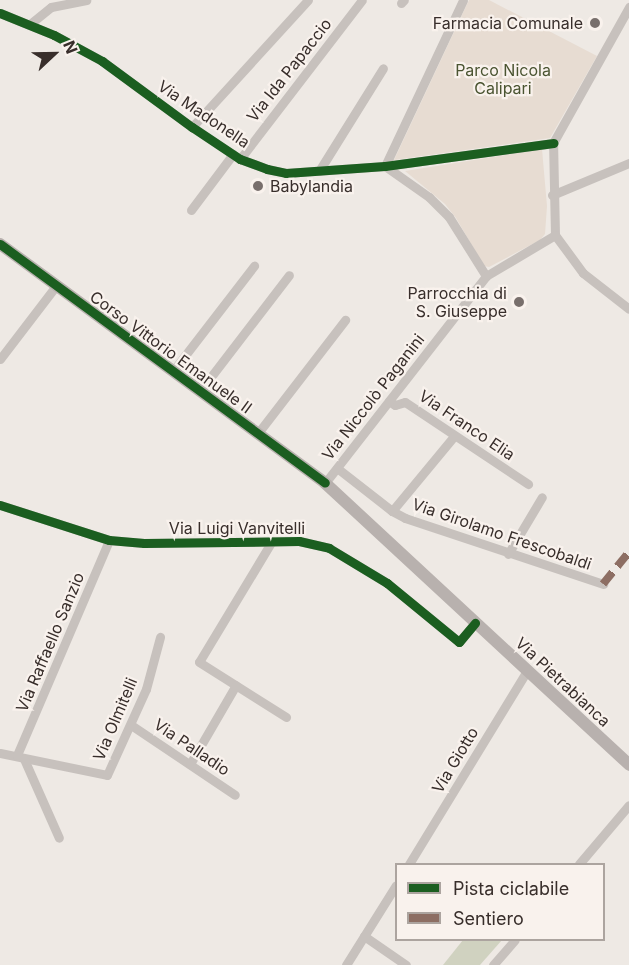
<!DOCTYPE html>
<html>
<head>
<meta charset="utf-8">
<style>
	body { margin:0 }
	#map { position:relative; width:629px; height:965px; overflow:hidden; background:#eee9e4; font-family:Inter,sans-serif }
	div>[style] { position:absolute }
	[style*='--x'] { left:calc(var(--x)*1px); top:calc(var(--y)*1px); width:calc(var(--w)*1px); rotate:calc(var(--a)*1deg) }
	.green>* { inset:0; background:#d0d2c0 }
	.plaza>* { inset:0; background:#e7dcd2 }
	.minor>* { height:9px; margin:-4.5px; padding:0 4.5px; transform-origin:4.5px; border-radius:4.5px; background:#c7c1bd }
	.secondary>* { height:12px; margin:-6px; padding:0 6px; transform-origin:6px; border-radius:6px; background:#b8b1ae }
	.quiet>* { height:8px; margin-top:-4px; transform-origin:0; background:repeating-linear-gradient(90deg,#8d6e63 0 15px,transparent 0 23px) }
	.cycleway>* { height:9px; margin:-4.5px; padding:0 4.5px; transform-origin:4.5px; border-radius:4.5px; background:#1b5e20 }
	.dots>* { width:16px; height:16px; translate:-50% -50%; box-sizing:border-box; border:3px solid #f9f2ed; border-radius:50% }
	span { translate:-50% -50%; white-space:nowrap; text-align:center; line-height:1.15; -webkit-text-stroke:4.5px #f9f2ed; paint-order:stroke }
	.poi-label { font-size:16px; color:#382e2b }
	.right { translate:-100% -50%; text-align:right }
	.left { translate:0 -50%; text-align:left }
	.street-label { font-size:16px; color:#382e2b }
	.park-label { font-size:16px; color:#4a5431 }
	.legend { position:absolute; left:395px; top:863px; width:210px; height:78px; box-sizing:border-box; background:#f9f2ed; border:2px solid #aca49f; margin:0; padding:8px 10px; list-style:none; font-size:18px; color:#382e2b }
	.legend li { display:flex; align-items:center; gap:12px; height:30px }
	.legend b { width:30px; border:2px solid #aca49f }
	.north { position:absolute; left:24px; top:24px; width:60px; height:60px; -webkit-text-stroke:4px #f9f2ed; paint-order:stroke; rotate:68deg; font-size:16px; font-weight:700; line-height:24px; text-align:center; color:#382e2b }
	.north::after { content:''; display:block; margin:auto; width:21px; height:27px; background:#382e2b; clip-path:polygon(50% 0,100% 100%,50% 72%,0 100%) }
</style>
</head>
<body>
<div id="map">
	<div class="green">
		<i style="clip-path:polygon(463px 940px,502px 940px,480px 965px,443px 965px)"></i>
	</div>
	<div class="plaza">
		<i style="clip-path:polygon(469px 0,489px 0,597px 56px,550px 138px,394px 160px)"></i>
		<i style="clip-path:polygon(542px 149px,547px 206px,545px 234px,540px 240px,489px 267px,484px 266px,456px 218px,445px 204px,405px 171px)"></i>
	</div>
	<div class="minor">
		<i style="--x:401;--y:3;--w:4;--a:-45"></i>
		<i style="--x:0;--y:13;--w:58;--a:22.2"></i>
		<i style="--x:54;--y:35;--w:55;--a:28.4"></i>
		<i style="--x:102;--y:61;--w:112;--a:36.3"></i>
		<i style="--x:192;--y:127;--w:58;--a:33.7"></i>
		<i style="--x:240;--y:159;--w:29;--a:20"></i>
		<i style="--x:267;--y:169;--w:19;--a:12"></i>
		<i style="--x:286;--y:173;--w:99;--a:-4"></i>
		<i style="--x:385;--y:166;--w:170;--a:-7.8"></i>
		<i style="--x:30;--y:24;--w:27;--a:-39"></i>
		<i style="--x:51;--y:7;--w:36;--a:-11"></i>
		<i style="--x:192;--y:127;--w:172;--a:-47.6"></i>
		<i style="--x:240;--y:159;--w:200;--a:-52.5"></i>
		<i style="--x:385;--y:166;--w:183;--a:-64.8"></i>
		<i style="--x:385;--y:166;--w:54;--a:35.2"></i>
		<i style="--x:429;--y:197;--w:28;--a:45"></i>
		<i style="--x:449;--y:217;--w:70;--a:57.9"></i>
		<i style="--x:319;--y:171;--w:121;--a:-58.1"></i>
		<i style="--x:552;--y:195;--w:83;--a:-22.6"></i>
		<i style="--x:191;--y:210;--w:70;--a:-53.1"></i>
		<i style="--x:555;--y:235;--w:92;--a:-91.2"></i>
		<i style="--x:553;--y:143;--w:156;--a:-60.8"></i>
		<i style="--x:555;--y:235;--w:47;--a:53.6"></i>
		<i style="--x:583;--y:273;--w:58;--a:38"></i>
		<i style="--x:0;--y:359;--w:91;--a:-52.6"></i>
		<i style="--x:173;--y:371;--w:133;--a:-52.4"></i>
		<i style="--x:200;--y:391;--w:146;--a:-52.5"></i>
		<i style="--x:389;--y:401;--w:7;--a:34"></i>
		<i style="--x:395;--y:405;--w:10;--a:-17"></i>
		<i style="--x:405;--y:402;--w:148;--a:33.7"></i>
		<i style="--x:258;--y:433;--w:143;--a:-52.4"></i>
		<i style="--x:337;--y:468;--w:70;--a:38"></i>
		<i style="--x:392;--y:511;--w:15;--a:28"></i>
		<i style="--x:405;--y:518;--w:209;--a:18.4"></i>
		<i style="--x:325;--y:483;--w:262;--a:-52.1"></i>
		<i style="--x:486;--y:276;--w:80;--a:-30.7"></i>
		<i style="--x:0;--y:505;--w:114;--a:17.8"></i>
		<i style="--x:109;--y:540;--w:35;--a:5"></i>
		<i style="--x:144;--y:543;--w:155;--a:-0.7"></i>
		<i style="--x:299;--y:541;--w:31;--a:13"></i>
		<i style="--x:329;--y:548;--w:68;--a:31.1"></i>
		<i style="--x:387;--y:583;--w:93;--a:39.3"></i>
		<i style="--x:459;--y:642;--w:25;--a:-50"></i>
		<i style="--x:392;--y:511;--w:97;--a:-50.4"></i>
		<i style="--x:272;--y:541;--w:141;--a:121.1"></i>
		<i style="--x:199;--y:662;--w:103;--a:32.3"></i>
		<i style="--x:508;--y:554;--w:66;--a:-59.2"></i>
		<i style="--x:131;--y:725;--w:125;--a:33.9"></i>
		<i style="--x:0;--y:753;--w:109;--a:11.6"></i>
		<i style="--x:107;--y:775;--w:94;--a:-65.6"></i>
		<i style="--x:146;--y:689;--w:54;--a:-74.9"></i>
		<i style="--x:17;--y:755;--w:234;--a:-66.8"></i>
		<i style="--x:24;--y:759;--w:86;--a:66.1"></i>
		<i style="--x:190;--y:764;--w:91;--a:-59.8"></i>
		<i style="--x:409;--y:864;--w:226;--a:-58.6"></i>
		<i style="--x:579;--y:864;--w:77;--a:-49.7"></i>
		<i style="--x:364;--y:936;--w:51;--a:34.6"></i>
		<i style="--x:346;--y:965;--w:94;--a:-58"></i>
		<i style="--x:493;--y:965;--w:33;--a:-49"></i>
	</div>
	<div class="secondary">
		<i style="--x:0;--y:244;--w:403;--a:36.3"></i>
		<i style="--x:325;--y:483;--w:415;--a:42.8"></i>
	</div>
	<div class="quiet">
		<i style="--x:603;--y:584;--w:41;--a:-50.9"></i>
	</div>
	<div class="cycleway">
		<i style="--x:0;--y:13;--w:58;--a:22.2"></i>
		<i style="--x:54;--y:35;--w:55;--a:28.4"></i>
		<i style="--x:102;--y:61;--w:112;--a:36.3"></i>
		<i style="--x:192;--y:127;--w:58;--a:33.7"></i>
		<i style="--x:240;--y:159;--w:29;--a:20"></i>
		<i style="--x:267;--y:169;--w:19;--a:12"></i>
		<i style="--x:286;--y:173;--w:99;--a:-4"></i>
		<i style="--x:385;--y:166;--w:170;--a:-7.8"></i>
		<i style="--x:0;--y:244;--w:403;--a:36.3"></i>
		<i style="--x:0;--y:505;--w:114;--a:17.8"></i>
		<i style="--x:109;--y:540;--w:35;--a:5"></i>
		<i style="--x:144;--y:543;--w:155;--a:-0.7"></i>
		<i style="--x:299;--y:541;--w:31;--a:13"></i>
		<i style="--x:329;--y:548;--w:68;--a:31.1"></i>
		<i style="--x:387;--y:583;--w:93;--a:39.3"></i>
		<i style="--x:459;--y:642;--w:25;--a:-50"></i>
	</div>
	<div class="dots">
		<i style="left:595px;top:23px;background:#786f6c"></i>
		<i style="left:258px;top:186px;background:#786f6c"></i>
		<i style="left:519px;top:302px;background:#786f6c"></i>
	</div>
	<div class="poi-label">
		<span class="right" style="left:583px;top:23px">Farmacia Comunale</span>
		<span class="left" style="left:270px;top:186px">Babylandia</span>
		<span class="right" style="left:507px;top:302px">Parrocchia di<br>S. Giuseppe</span>
	</div>
	<div class="street-label">
		<span style="left:289px;top:70px;rotate:-52deg">Via Ida Papaccio</span>
		<span style="left:204px;top:114px;rotate:34deg">Via Madonella</span>
		<span style="left:171px;top:352px;rotate:36deg">Corso Vittorio Emanuele II</span>
		<span style="left:373px;top:397px;rotate:-52deg">Via Niccolò Paganini</span>
		<span style="left:467px;top:425px;rotate:34deg">Via Franco Elia</span>
		<span style="left:237px;top:528px">Via Luigi Vanvitelli</span>
		<span style="left:502px;top:534px;rotate:19deg">Via Girolamo Frescobaldi</span>
		<span style="left:50px;top:642px;rotate:-67deg">Via Raffaello Sanzio</span>
		<span style="left:563px;top:682px;rotate:43deg">Via Pietrabianca</span>
		<span style="left:115px;top:719px;rotate:-67deg">Via Olmitelli</span>
		<span style="left:192px;top:747px;rotate:34deg">Via Palladio</span>
		<span style="left:455px;top:760px;rotate:-59deg">Via Giotto</span>
	</div>
	<div class="park-label">
		<span style="left:503px;top:79px">Parco Nicola<br>Calipari</span>
	</div>
	<ul class="legend">
	<li><b style="height:8px;background:#1b5e20"></b>Pista ciclabile</li>
	<li><b style="height:8px;background:#8d6e63"></b>Sentiero</li>
	</ul>
	<div class="north">N</div>
</div>
</body>
</html>
